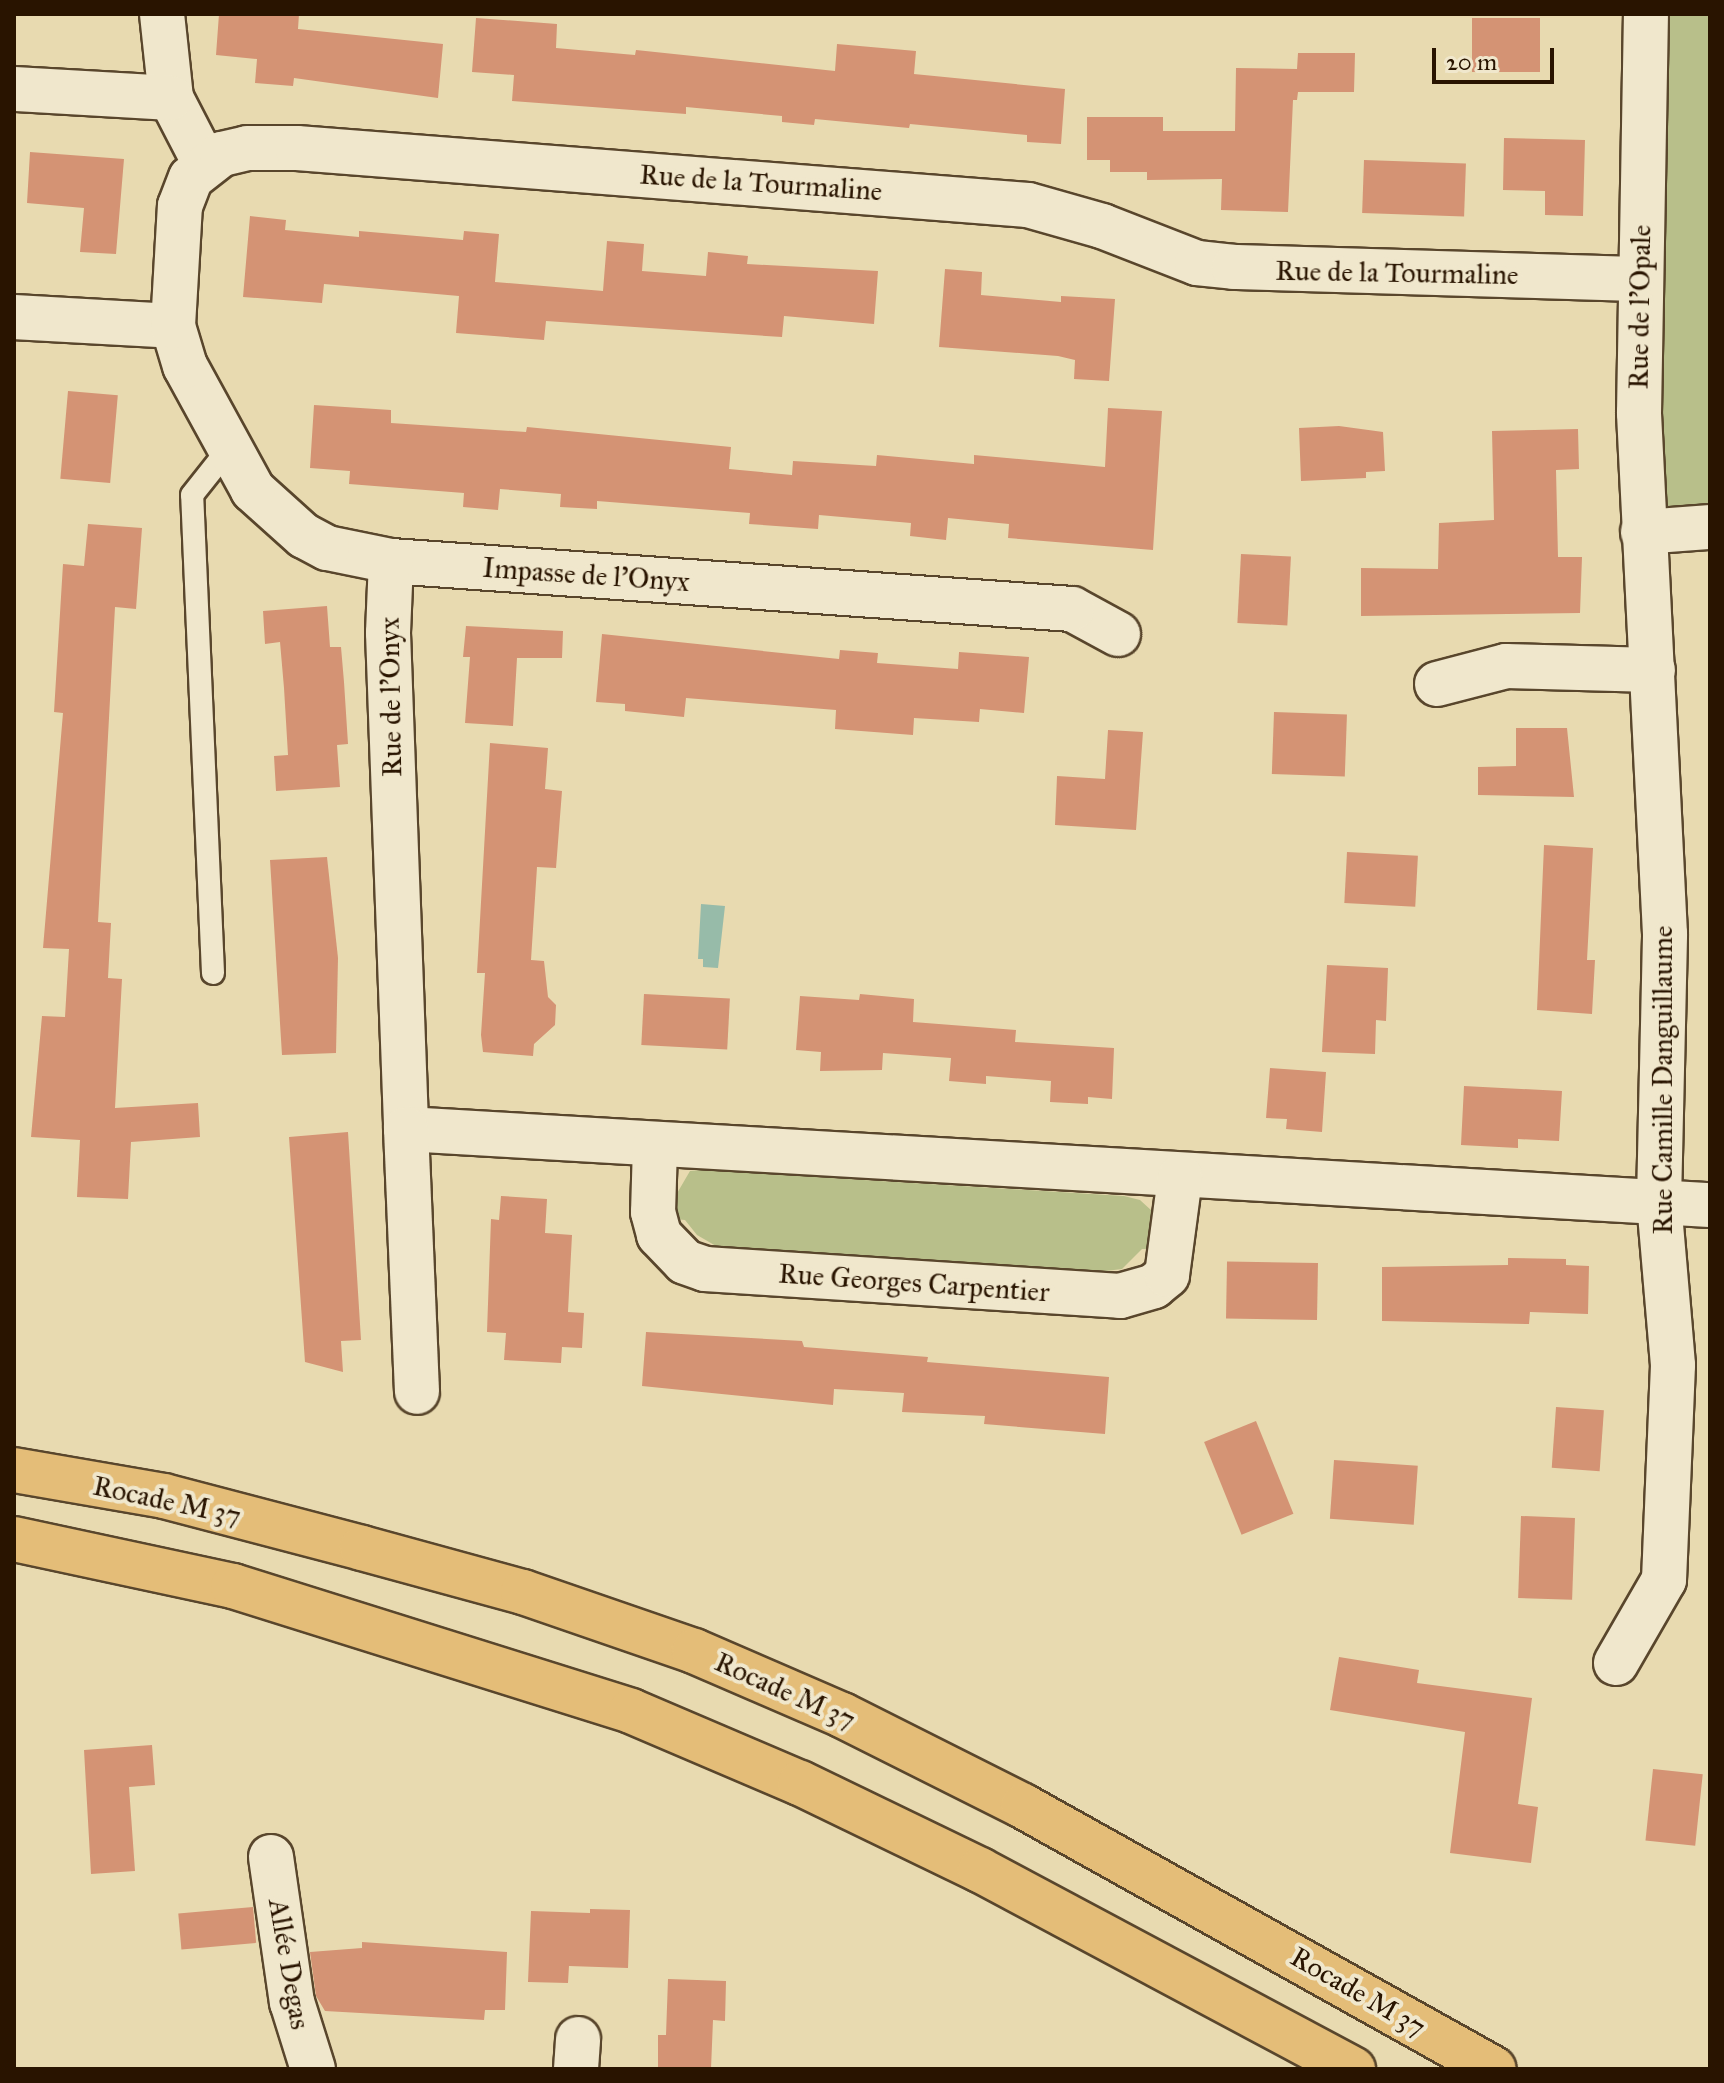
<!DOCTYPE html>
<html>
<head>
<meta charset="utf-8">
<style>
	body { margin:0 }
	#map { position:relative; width:1724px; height:2083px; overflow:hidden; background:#e8dab0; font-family:"IM FELL Great Primer",serif }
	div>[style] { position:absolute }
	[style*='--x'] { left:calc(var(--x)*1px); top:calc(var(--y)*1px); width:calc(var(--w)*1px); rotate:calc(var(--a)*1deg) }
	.green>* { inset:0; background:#b8bf8a; transform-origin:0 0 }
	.water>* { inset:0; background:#97bba9 }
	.building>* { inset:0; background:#d49374; transform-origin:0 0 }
	.roads { filter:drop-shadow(2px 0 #59462c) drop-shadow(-2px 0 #59462c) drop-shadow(0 2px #59462c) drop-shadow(0 -2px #59462c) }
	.lane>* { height:22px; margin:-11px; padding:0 11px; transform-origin:11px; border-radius:11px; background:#f0e7cc }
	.street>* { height:44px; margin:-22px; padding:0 22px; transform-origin:22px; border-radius:22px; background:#f0e7cc }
	.highway>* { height:44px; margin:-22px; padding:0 22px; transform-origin:22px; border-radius:22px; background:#e4bd78 }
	span { translate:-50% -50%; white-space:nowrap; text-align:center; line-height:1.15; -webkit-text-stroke:8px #f0e7cc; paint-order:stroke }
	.street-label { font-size:28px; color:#291400 }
	.frame { position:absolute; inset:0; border:16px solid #291400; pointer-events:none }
	.scale { position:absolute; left:1432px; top:48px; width:122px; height:36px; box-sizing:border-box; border:4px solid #291400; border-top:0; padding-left:10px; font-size:24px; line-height:28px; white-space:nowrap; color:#291400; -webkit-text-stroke:6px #f0e7cc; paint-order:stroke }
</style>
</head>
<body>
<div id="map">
	<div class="green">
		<i style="left:1646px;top:14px;width:64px;height:518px"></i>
		<i style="clip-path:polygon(701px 1170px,1124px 1196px,1140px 1200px,1152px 1211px,1153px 1249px,1142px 1249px,1122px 1269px,1106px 1271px,716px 1246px,697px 1235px,685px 1220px,675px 1219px,669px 1194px,676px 1195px,690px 1171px)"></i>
	</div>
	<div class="water">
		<i style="clip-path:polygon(701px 904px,725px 906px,718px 968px,703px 967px,703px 959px,698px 959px)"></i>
	</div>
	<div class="building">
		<i style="clip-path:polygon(219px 14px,299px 14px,298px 29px,443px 44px,438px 98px,294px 78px,293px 86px,255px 83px,257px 59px,216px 55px)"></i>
		<i style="clip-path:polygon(476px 18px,557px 24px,556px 48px,635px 55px,636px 50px,835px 71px,837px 44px,916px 51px,914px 74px,1065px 89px,1061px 144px,1027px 142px,1027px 135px,910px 124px,909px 128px,815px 119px,814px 125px,782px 122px,782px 116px,686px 107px,686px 114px,512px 101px,514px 75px,472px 72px)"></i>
		<i style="left:1472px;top:18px;width:68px;height:54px"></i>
		<i style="clip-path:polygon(1298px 53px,1355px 53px,1354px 92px,1298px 92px,1297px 100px,1293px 100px,1288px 212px,1221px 210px,1222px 179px,1147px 180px,1147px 172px,1110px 172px,1110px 160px,1087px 160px,1087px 117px,1163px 117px,1163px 131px,1235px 131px,1236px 68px,1297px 69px)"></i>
		<i style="clip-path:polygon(1504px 138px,1585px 140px,1583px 216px,1545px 215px,1545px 191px,1503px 190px)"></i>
		<i style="clip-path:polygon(30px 152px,124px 159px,116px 254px,80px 252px,84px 208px,27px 203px)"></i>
		<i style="left:1364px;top:160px;width:102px;height:53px;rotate:2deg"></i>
		<i style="clip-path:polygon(250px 216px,286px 220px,285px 230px,359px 237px,359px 231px,463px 240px,464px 231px,499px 234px,495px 282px,603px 291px,607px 241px,644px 244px,642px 271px,706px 276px,708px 252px,748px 256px,747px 264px,878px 271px,874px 324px,784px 316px,782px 337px,546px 321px,544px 340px,456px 333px,459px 296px,324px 284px,322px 303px,243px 297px)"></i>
		<i style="clip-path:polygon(945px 269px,982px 272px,981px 295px,1061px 302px,1061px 296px,1115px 299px,1109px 381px,1074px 379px,1075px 360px,1058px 356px,939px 347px)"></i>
		<i style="left:68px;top:391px;width:50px;height:88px;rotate:5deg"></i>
		<i style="clip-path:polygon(314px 405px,391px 410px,391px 423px,526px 432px,527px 427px,731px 447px,729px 469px,792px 475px,793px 461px,876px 466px,877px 455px,974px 464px,974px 455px,1105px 467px,1108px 408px,1162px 411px,1153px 550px,1008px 538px,1009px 524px,948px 518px,946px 540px,910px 536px,911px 523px,819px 515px,818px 529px,749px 524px,750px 513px,597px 501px,597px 509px,560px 507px,561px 494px,500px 489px,498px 510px,463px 507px,464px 493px,349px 484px,350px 471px,310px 468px)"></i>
		<i style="clip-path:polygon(1339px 426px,1383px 432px,1385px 471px,1366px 472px,1366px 478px,1301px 481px,1299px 428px)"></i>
		<i style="clip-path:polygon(1578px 429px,1579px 469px,1556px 470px,1558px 557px,1582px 557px,1580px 613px,1361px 616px,1361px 568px,1438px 569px,1439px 523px,1494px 520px,1492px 431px)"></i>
		<i style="clip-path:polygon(88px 524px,142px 528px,136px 609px,115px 607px,98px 922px,111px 923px,108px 978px,122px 979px,115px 1108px,198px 1103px,200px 1137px,131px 1142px,128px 1199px,77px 1197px,80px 1140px,31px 1137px,42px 1016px,65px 1017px,69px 949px,43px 948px,63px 713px,54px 712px,63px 564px,84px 566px)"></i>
		<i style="left:1241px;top:554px;width:50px;height:69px;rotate:3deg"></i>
		<i style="clip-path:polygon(327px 606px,330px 647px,341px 647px,344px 682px,348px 744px,337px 745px,340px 787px,276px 791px,274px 756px,288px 755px,284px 688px,280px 642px,265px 644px,263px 611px)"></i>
		<i style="clip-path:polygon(466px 626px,563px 631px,562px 658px,517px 658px,513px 726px,465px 723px,470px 657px,463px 657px)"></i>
		<i style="clip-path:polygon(602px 634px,839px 659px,840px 650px,878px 653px,877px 663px,958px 669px,959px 652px,1029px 657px,1024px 713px,980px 709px,979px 722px,914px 718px,913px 735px,835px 729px,836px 710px,686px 698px,684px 717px,625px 711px,625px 704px,596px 702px)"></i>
		<i style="left:1274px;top:712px;width:73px;height:62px;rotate:2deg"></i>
		<i style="clip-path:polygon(1516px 728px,1567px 728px,1574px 797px,1478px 795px,1478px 767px,1516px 766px)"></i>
		<i style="clip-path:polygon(1108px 730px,1143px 732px,1136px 830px,1055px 825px,1057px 776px,1105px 779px)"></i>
		<i style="clip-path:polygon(490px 743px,548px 748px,545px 789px,562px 791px,556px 868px,537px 867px,531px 960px,544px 961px,548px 997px,556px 1005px,555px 1025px,534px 1044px,533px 1056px,483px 1052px,481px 1035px,485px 973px,477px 973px)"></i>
		<i style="clip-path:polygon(1544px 845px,1593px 848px,1587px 960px,1595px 960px,1592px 1014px,1537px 1010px)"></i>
		<i style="left:1347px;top:852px;width:71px;height:51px;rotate:3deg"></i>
		<i style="clip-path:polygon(327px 857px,338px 958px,336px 1053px,282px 1055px,270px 860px)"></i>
		<i style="clip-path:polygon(1327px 965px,1388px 968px,1386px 1021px,1376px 1020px,1375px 1054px,1322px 1052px)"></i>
		<i style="left:644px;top:994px;width:86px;height:51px;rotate:3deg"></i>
		<i style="clip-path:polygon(860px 994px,914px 999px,913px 1022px,1016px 1030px,1015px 1042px,1114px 1048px,1112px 1099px,1088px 1097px,1088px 1104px,1050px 1102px,1051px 1081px,986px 1076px,986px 1084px,949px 1081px,951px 1058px,883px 1053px,882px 1070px,820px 1071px,821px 1052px,796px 1050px,800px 996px,859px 1000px)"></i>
		<i style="clip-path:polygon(1270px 1068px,1326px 1072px,1322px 1132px,1286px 1129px,1287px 1119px,1266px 1118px)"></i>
		<i style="clip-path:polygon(1464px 1086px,1562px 1091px,1559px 1141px,1518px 1139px,1518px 1148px,1461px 1145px)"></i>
		<i style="clip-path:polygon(348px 1132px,361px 1340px,341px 1341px,343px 1372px,305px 1362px,289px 1137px)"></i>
		<i style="clip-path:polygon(501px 1196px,547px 1199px,545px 1233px,572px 1235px,568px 1312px,584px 1313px,582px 1348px,562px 1347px,561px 1363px,504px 1360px,506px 1333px,487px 1332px,491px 1219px,499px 1220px)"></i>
		<i style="clip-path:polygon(1508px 1258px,1566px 1259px,1566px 1265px,1589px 1266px,1588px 1314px,1530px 1312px,1529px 1324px,1382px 1321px,1382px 1267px,1508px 1265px)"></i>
		<i style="left:1318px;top:1263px;width:57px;height:91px;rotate:91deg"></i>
		<i style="clip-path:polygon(646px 1332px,802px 1341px,804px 1347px,928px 1357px,927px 1362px,1109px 1377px,1105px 1434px,984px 1424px,985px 1416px,902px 1412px,904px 1393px,834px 1389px,833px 1405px,642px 1386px)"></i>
		<i style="left:1556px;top:1407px;width:48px;height:61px;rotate:4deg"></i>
		<i style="left:1256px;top:1421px;width:100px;height:56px;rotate:68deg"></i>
		<i style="left:1334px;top:1460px;width:84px;height:59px;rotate:4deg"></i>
		<i style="left:1521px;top:1516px;width:54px;height:82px;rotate:2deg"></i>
		<i style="clip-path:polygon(1339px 1657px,1419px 1670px,1417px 1683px,1532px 1698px,1518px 1804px,1538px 1807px,1531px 1863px,1450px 1853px,1465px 1732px,1330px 1710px)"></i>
		<i style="clip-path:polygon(152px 1745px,155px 1785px,129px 1787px,135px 1871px,91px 1874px,84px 1750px)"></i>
		<i style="left:1653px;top:1769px;width:50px;height:72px;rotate:6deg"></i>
		<i style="left:253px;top:1907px;width:36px;height:75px;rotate:85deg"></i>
		<i style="clip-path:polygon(590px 1909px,630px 1910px,628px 1968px,569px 1966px,568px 1983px,528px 1982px,531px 1911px,590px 1913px)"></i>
		<i style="clip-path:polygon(362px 1942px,507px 1952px,505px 2010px,485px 2010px,484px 2020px,325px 2011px,316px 1996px,310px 1952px,362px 1948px)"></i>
		<i style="clip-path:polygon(668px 1979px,726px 1981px,725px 2021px,713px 2020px,711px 2069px,658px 2069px,658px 2035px,666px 2035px)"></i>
	</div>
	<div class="roads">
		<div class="lane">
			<i style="--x:213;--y:973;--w:478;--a:-92.5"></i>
			<i style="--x:192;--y:495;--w:56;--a:-51.5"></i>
		</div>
		<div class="street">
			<i style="--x:162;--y:14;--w:84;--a:83.9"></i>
			<i style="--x:171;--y:98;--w:74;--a:62.7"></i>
			<i style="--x:14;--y:89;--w:157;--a:3.3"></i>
			<i style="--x:14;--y:317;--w:159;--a:3.2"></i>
			<i style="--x:1643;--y:532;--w:67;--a:-4.3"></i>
			<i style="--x:391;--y:561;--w:72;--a:92.4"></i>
			<i style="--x:388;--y:633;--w:496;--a:87.9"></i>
			<i style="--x:406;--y:1129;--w:1306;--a:3.34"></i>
			<i style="--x:1118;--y:634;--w:52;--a:-151.5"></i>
			<i style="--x:1072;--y:609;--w:683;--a:-175.97"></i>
			<i style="--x:391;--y:561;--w:65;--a:-168.5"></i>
			<i style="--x:327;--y:548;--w:26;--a:-152"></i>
			<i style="--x:304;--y:536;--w:69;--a:-138"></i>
			<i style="--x:253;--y:490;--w:141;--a:-118.7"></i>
			<i style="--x:185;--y:366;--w:42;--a:-106.7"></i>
			<i style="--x:173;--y:326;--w:120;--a:-86.7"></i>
			<i style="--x:180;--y:206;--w:30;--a:-69"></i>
			<i style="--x:191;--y:178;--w:39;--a:-38"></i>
			<i style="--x:222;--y:154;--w:26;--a:-13"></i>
			<i style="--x:247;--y:148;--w:50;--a:0"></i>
			<i style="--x:297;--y:148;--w:733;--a:4.46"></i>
			<i style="--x:1028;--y:205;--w:77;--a:15.8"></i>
			<i style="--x:1102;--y:226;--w:102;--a:21.3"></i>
			<i style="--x:1197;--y:263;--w:37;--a:6"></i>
			<i style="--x:1234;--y:267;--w:405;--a:1.7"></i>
			<i style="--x:1437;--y:684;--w:71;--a:-14.6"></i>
			<i style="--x:1506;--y:666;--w:147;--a:1.6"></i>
			<i style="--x:406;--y:1129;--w:263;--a:87.6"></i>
			<i style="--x:655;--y:1146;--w:66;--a:91.7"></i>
			<i style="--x:653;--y:1212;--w:24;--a:75"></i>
			<i style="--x:659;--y:1235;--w:37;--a:46"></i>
			<i style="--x:685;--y:1262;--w:21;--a:19"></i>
			<i style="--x:705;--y:1269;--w:416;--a:3.7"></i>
			<i style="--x:1120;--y:1296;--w:35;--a:-16"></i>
			<i style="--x:1154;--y:1286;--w:17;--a:-40"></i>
			<i style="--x:1167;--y:1275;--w:99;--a:-82.4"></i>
			<i style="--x:1616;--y:1663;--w:96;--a:-60"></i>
			<i style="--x:1664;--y:1580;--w:215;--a:-87.6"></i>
			<i style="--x:1673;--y:1365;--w:165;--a:-94.9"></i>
			<i style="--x:1659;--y:1201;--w:267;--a:-88.7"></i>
			<i style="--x:1665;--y:934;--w:522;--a:-92.86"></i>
			<i style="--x:1639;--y:413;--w:399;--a:-89"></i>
			<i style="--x:271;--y:1857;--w:147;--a:81.8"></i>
			<i style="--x:292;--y:2002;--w:70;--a:72.6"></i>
			<i style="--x:576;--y:2069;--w:30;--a:-86"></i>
		</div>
		<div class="highway">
			<i style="--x:14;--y:1470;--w:152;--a:9.8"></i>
			<i style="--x:164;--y:1496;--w:205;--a:14.7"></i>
			<i style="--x:362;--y:1548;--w:167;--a:15.3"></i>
			<i style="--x:523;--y:1592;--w:181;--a:19"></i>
			<i style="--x:694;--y:1651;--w:161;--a:23.4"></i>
			<i style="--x:842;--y:1715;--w:203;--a:26.7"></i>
			<i style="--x:1023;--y:1806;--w:539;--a:29.18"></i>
			<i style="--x:14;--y:1539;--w:224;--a:12.1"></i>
			<i style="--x:233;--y:1586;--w:417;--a:17.4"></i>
			<i style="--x:631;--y:1711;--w:184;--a:23.1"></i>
			<i style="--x:800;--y:1783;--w:200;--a:25.8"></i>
			<i style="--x:980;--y:1870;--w:423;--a:28.1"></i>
		</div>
	</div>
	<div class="street-label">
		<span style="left:761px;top:183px;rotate:4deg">Rue de la Tourmaline</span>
		<span style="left:1397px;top:273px;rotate:1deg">Rue de la Tourmaline</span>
		<span style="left:1640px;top:307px;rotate:-89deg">Rue de l'Opale</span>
		<span style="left:586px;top:575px;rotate:4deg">Impasse de l'Onyx</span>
		<span style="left:391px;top:697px;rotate:-91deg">Rue de l'Onyx</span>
		<span style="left:1663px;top:1080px;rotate:-90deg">Rue Camille Danguillaume</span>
		<span style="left:914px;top:1283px;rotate:4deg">Rue Georges Carpentier</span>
		<span style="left:167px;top:1501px;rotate:12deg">Rocade M 37</span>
		<span style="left:785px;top:1691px;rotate:24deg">Rocade M 37</span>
		<span style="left:289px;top:1964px;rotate:80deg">Allée Degas</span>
		<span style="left:1358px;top:1992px;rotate:30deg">Rocade M 37</span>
	</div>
	<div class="frame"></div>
	<div class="scale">20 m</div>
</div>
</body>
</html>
